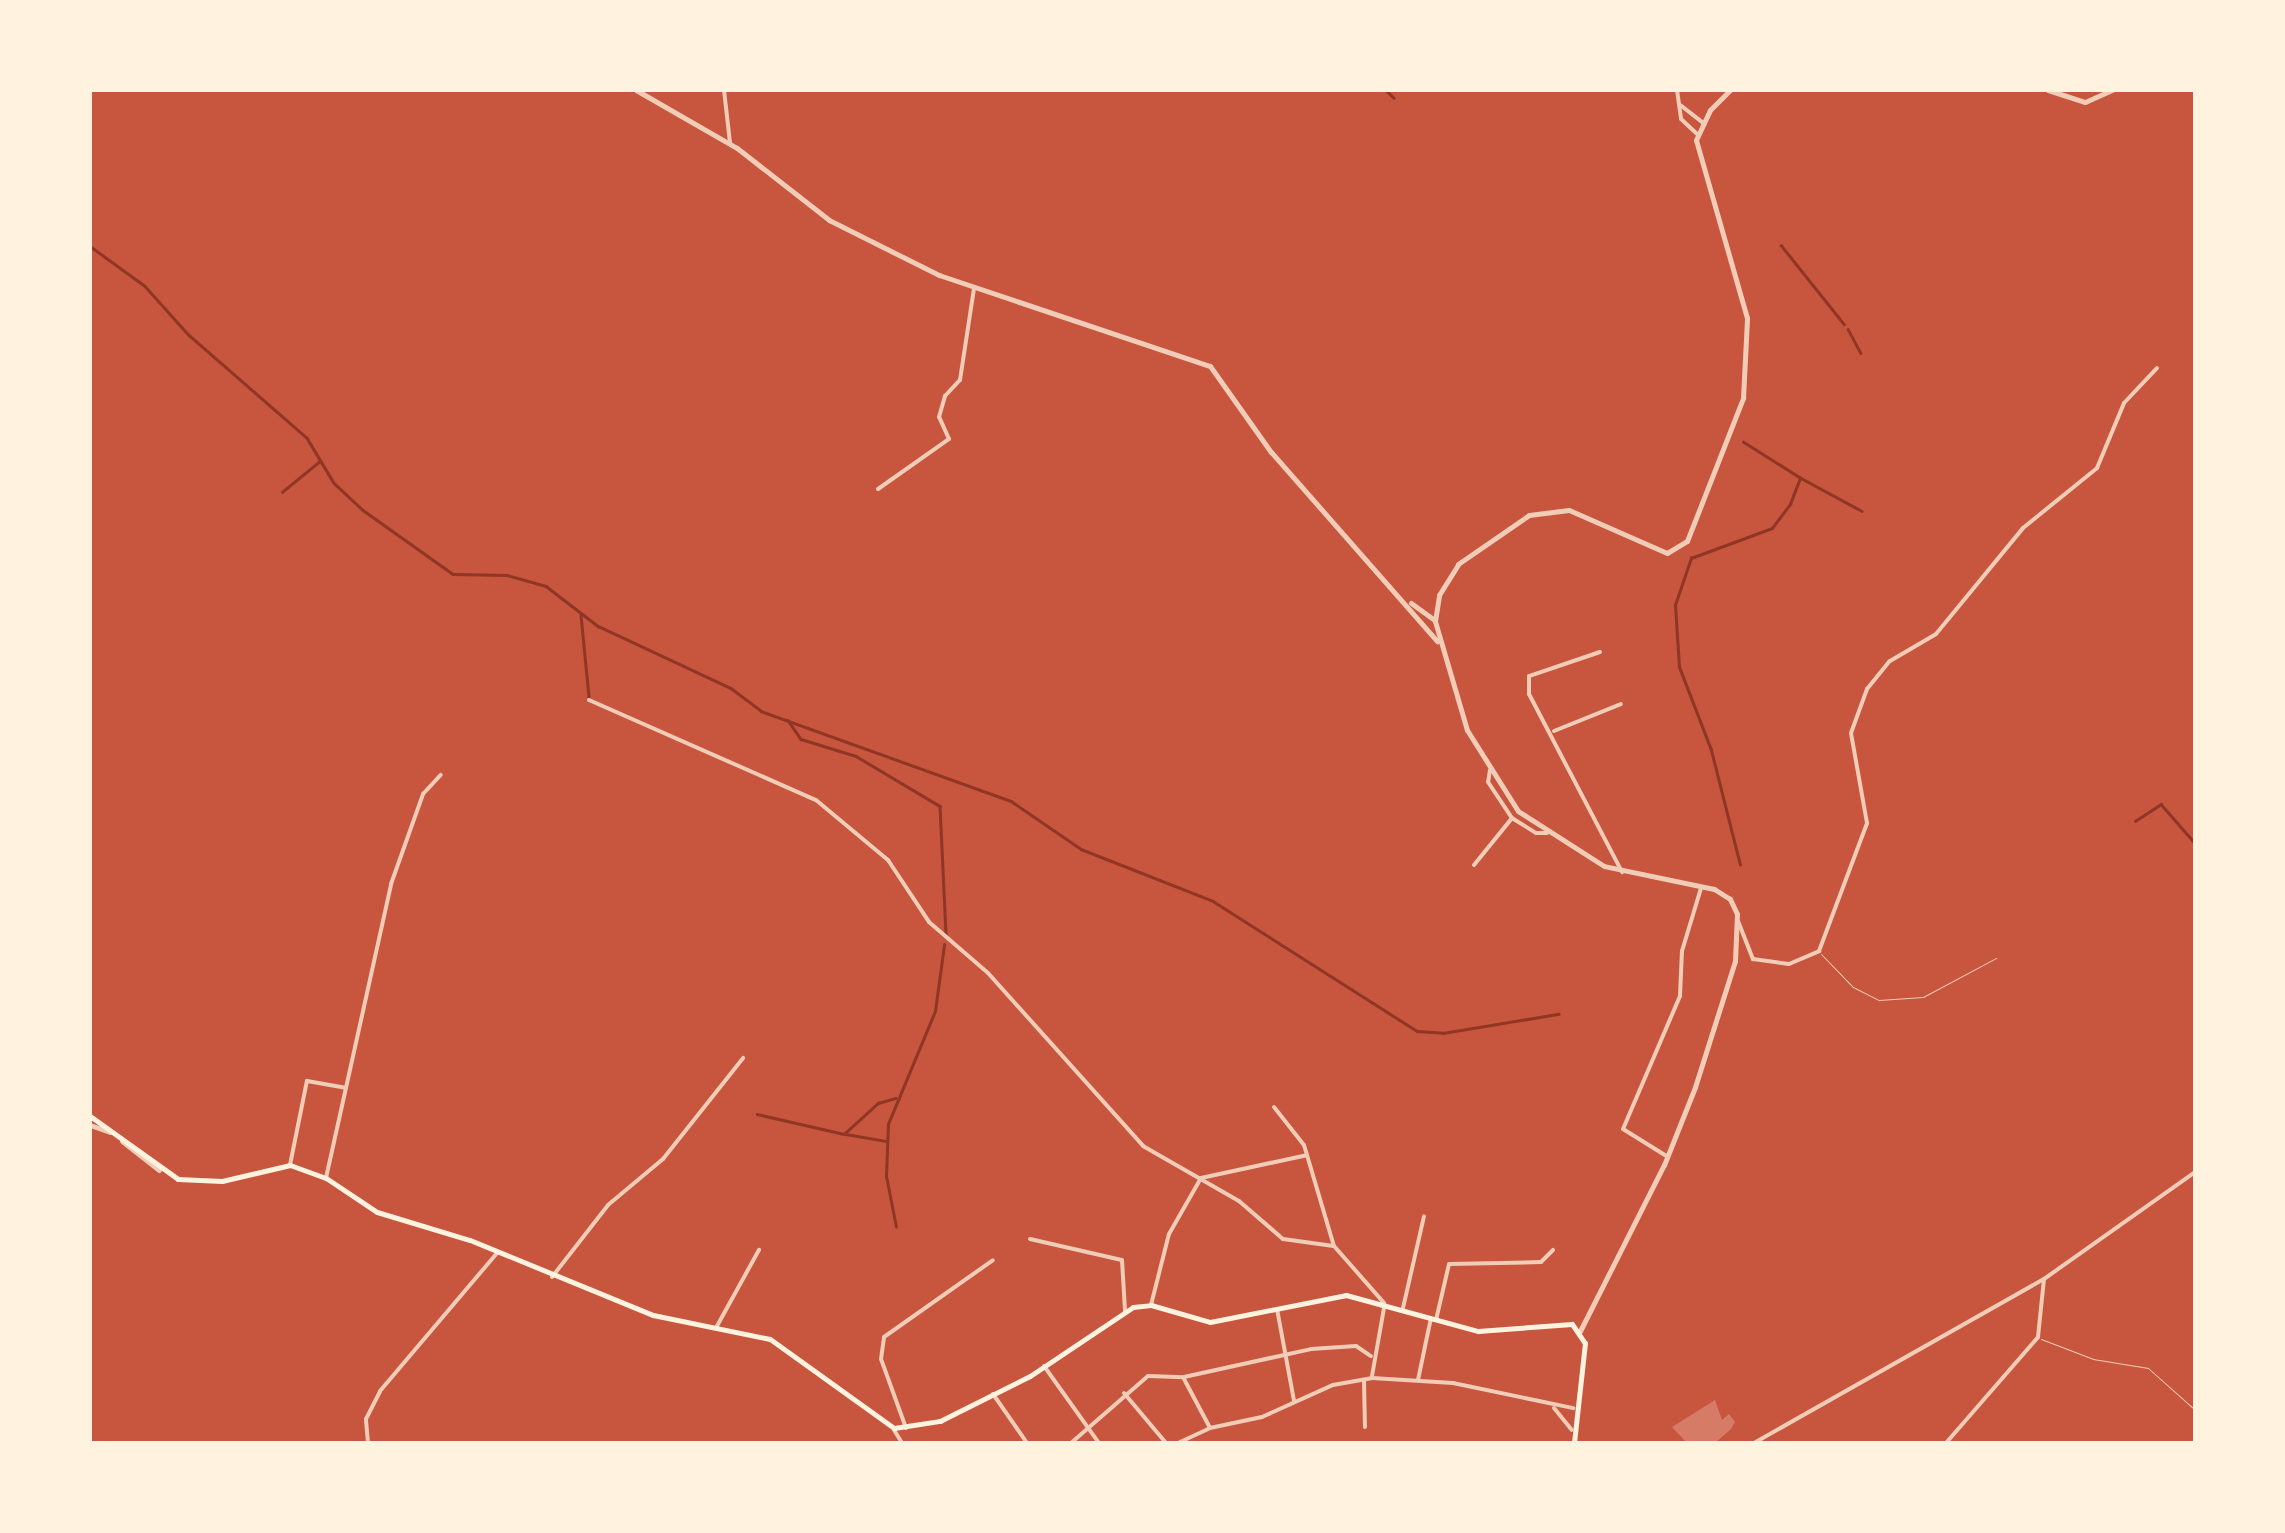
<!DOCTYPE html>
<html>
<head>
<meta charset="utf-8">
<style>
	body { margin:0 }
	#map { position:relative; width:2285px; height:1533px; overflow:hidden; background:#c8553d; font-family:"PT Sans Narrow",sans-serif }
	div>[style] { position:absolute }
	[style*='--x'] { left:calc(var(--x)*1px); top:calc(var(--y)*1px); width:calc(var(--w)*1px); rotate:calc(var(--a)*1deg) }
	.stream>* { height:2.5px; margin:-1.25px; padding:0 1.25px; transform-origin:1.25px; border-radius:1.25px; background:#8f3625 }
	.building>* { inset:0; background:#d67c66 }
	.service>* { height:1px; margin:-0.5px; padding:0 0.5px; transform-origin:0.5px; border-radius:0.5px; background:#f1ccb7 }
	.minor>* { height:4px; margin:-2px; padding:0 2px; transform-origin:2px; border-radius:2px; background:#f1ccb7 }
	.tertiary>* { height:5px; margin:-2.5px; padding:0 2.5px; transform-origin:2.5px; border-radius:2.5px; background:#f1ccb7 }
	.secondary>* { height:5px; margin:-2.5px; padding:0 2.5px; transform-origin:2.5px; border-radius:2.5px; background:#fff3e0 }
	span { translate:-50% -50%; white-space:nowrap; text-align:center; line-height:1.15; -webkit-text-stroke:8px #fff3e0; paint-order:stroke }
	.frame { position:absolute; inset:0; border:92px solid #fff3e0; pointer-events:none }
</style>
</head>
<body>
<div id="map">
	<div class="stream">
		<i style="--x:1386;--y:90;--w:11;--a:45"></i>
		<i style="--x:1781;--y:245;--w:101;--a:51.4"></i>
		<i style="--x:90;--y:246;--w:68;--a:36"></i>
		<i style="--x:145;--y:286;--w:66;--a:48.1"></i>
		<i style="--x:189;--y:335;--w:157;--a:41.1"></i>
		<i style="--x:307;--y:438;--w:52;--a:59"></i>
		<i style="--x:334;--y:483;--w:40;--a:43"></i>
		<i style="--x:363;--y:510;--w:110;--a:35.4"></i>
		<i style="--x:453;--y:574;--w:54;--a:1.1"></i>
		<i style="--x:507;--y:575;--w:41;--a:15.8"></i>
		<i style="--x:546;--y:586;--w:66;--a:37.6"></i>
		<i style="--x:598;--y:626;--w:147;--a:25"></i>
		<i style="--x:731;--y:688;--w:38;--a:37"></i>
		<i style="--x:761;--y:711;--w:266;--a:19.8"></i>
		<i style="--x:1011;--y:801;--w:85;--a:34.4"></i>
		<i style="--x:1081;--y:849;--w:142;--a:21.5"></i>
		<i style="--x:1213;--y:901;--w:242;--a:32.5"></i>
		<i style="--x:1417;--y:1031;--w:26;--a:4"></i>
		<i style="--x:1443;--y:1033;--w:117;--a:-9.4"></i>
		<i style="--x:1848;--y:329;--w:27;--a:62"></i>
		<i style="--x:1801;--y:478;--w:69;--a:28.4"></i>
		<i style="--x:282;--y:492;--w:49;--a:-39.2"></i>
		<i style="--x:581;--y:615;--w:82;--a:84.4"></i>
		<i style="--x:788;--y:720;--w:23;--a:56"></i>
		<i style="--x:801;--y:739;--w:58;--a:17.2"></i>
		<i style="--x:856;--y:756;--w:98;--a:30.8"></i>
		<i style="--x:940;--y:806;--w:129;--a:87.3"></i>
		<i style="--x:2135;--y:821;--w:31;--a:-33"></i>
		<i style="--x:2161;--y:804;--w:52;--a:48.9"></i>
		<i style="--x:1740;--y:865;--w:119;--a:-104.2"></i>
		<i style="--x:1711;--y:750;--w:89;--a:-111.1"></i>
		<i style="--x:1679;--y:667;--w:62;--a:-93.7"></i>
		<i style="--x:1675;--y:605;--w:50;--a:-71.2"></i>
		<i style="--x:1691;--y:558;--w:86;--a:-20.3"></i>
		<i style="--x:1772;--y:528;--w:30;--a:-53"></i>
		<i style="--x:1790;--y:504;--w:28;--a:-69"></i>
		<i style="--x:1800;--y:478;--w:67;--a:-147.7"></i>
		<i style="--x:757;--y:1114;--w:89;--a:12.9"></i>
		<i style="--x:844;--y:1134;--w:46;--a:-42.4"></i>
		<i style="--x:878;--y:1103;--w:18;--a:-16"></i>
		<i style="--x:846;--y:1134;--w:41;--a:9.9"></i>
		<i style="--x:896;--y:1227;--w:52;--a:-101.1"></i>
		<i style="--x:886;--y:1176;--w:52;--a:-87.8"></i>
		<i style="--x:888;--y:1124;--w:122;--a:-67.4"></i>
		<i style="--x:935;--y:1011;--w:67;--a:-82.2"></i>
	</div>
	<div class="building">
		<i style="clip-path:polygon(1715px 1400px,1722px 1420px,1729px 1414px,1735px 1422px,1731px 1429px,1715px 1443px,1687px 1443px,1672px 1427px)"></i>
	</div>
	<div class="service">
		<i style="--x:1821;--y:954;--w:46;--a:45.9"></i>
		<i style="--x:1853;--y:987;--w:29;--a:27"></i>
		<i style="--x:1879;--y:1000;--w:44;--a:-3.9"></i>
		<i style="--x:1923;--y:997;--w:83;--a:-28.1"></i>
		<i style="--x:2041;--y:1339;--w:56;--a:21"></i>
		<i style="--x:2093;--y:1359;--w:56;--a:9.3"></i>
		<i style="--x:2148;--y:1368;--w:63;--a:41.8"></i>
	</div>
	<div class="minor">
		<i style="--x:724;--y:90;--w:53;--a:83.5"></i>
		<i style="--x:1677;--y:90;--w:29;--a:82"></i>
		<i style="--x:1681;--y:119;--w:22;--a:43"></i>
		<i style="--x:1679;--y:104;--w:29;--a:38"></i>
		<i style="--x:878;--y:489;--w:87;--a:-35.2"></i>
		<i style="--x:949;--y:439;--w:24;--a:-114"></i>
		<i style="--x:939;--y:417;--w:22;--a:-74"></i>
		<i style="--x:945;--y:396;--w:22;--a:-47"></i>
		<i style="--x:960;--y:380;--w:92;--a:-81.3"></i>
		<i style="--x:1600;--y:652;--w:75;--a:161.3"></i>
		<i style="--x:1529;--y:676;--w:18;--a:90"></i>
		<i style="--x:1529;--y:694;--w:201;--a:62.4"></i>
		<i style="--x:589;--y:700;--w:248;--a:23.8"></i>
		<i style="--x:816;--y:800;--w:94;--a:39.8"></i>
		<i style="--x:888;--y:860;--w:74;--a:56.5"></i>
		<i style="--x:929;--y:922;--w:78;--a:40.8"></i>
		<i style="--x:988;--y:973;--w:232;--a:48.1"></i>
		<i style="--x:1143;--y:1146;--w:111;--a:29.8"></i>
		<i style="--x:1239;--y:1201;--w:58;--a:40.8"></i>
		<i style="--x:1283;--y:1239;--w:51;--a:7.8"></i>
		<i style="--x:1554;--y:731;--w:72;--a:-21.9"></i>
		<i style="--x:1490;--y:770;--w:12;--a:99"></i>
		<i style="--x:1488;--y:782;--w:43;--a:56.3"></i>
		<i style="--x:1512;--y:818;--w:28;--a:32"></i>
		<i style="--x:1536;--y:833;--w:11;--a:0"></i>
		<i style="--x:1474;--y:865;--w:60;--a:-51"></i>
		<i style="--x:1738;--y:921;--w:41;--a:68.5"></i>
		<i style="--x:1753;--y:959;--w:36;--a:8"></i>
		<i style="--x:1789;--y:964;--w:33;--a:-23"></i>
		<i style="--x:1819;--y:951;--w:137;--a:-69.4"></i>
		<i style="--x:1867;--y:823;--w:91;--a:-100.1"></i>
		<i style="--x:1851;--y:733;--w:47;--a:-70"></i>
		<i style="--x:1867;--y:689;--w:36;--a:-51"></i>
		<i style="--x:1890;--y:661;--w:53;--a:-30.4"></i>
		<i style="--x:1936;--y:634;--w:137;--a:-50.6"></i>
		<i style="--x:2023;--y:528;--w:95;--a:-39"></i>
		<i style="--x:2097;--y:468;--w:70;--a:-67.4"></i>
		<i style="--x:2124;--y:403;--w:48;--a:-46.7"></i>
		<i style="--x:1274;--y:1107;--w:48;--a:51.7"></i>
		<i style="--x:1304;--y:1145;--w:105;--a:73.5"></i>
		<i style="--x:1334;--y:1246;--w:76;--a:48.7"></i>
		<i style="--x:1668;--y:1157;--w:53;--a:-148.1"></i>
		<i style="--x:1623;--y:1129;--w:145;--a:-66.8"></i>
		<i style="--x:1680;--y:996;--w:45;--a:-87.5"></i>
		<i style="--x:1682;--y:951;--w:66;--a:-73.2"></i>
		<i style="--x:290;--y:1165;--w:86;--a:-78.6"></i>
		<i style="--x:307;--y:1081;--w:39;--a:10"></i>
		<i style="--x:326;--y:1178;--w:301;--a:-77.5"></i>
		<i style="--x:391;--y:884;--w:96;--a:-70.4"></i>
		<i style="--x:423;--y:794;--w:26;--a:-47"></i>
		<i style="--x:1030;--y:1239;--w:94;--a:12.9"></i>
		<i style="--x:1122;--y:1260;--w:51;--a:86.6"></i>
		<i style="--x:552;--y:1277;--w:91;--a:-52.1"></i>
		<i style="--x:608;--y:1205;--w:72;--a:-39.9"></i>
		<i style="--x:663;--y:1159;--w:129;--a:-51.6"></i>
		<i style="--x:1151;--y:1305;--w:73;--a:-75.8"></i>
		<i style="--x:1169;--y:1234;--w:64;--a:-60.3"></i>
		<i style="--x:1201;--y:1178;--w:108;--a:-12.2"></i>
		<i style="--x:1403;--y:1308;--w:94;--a:-77.1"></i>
		<i style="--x:1277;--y:1309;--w:94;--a:79.5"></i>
		<i style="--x:1436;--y:1320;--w:57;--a:-76.9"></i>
		<i style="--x:1449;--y:1264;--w:92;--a:-1.2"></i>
		<i style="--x:1541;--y:1262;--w:17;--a:-45"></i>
		<i style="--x:717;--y:1326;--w:87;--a:-61.1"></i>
		<i style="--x:1044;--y:1366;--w:95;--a:54.5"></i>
		<i style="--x:1372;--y:1376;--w:69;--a:-80"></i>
		<i style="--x:1184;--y:1379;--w:55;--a:62"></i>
		<i style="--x:1418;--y:1380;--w:63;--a:-78.2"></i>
		<i style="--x:1364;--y:1381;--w:46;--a:88.8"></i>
		<i style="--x:1124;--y:1393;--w:65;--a:50"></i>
		<i style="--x:993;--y:1394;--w:60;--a:55.2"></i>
		<i style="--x:1554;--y:1408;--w:28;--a:51"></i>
		<i style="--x:906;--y:1428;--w:73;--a:-109.9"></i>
		<i style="--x:881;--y:1359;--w:22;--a:-82"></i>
		<i style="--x:884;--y:1337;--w:133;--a:-35.2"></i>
		<i style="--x:894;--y:1430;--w:15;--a:58"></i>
		<i style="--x:368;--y:1443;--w:24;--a:-95"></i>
		<i style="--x:366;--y:1419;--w:31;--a:-63"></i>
		<i style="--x:380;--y:1391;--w:181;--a:-49.7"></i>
		<i style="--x:1071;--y:1443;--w:102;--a:-41"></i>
		<i style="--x:1148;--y:1376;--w:36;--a:2"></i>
		<i style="--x:1184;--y:1377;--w:130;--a:-12.4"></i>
		<i style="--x:1311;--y:1349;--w:45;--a:-3.8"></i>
		<i style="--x:1356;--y:1346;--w:18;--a:34"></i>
		<i style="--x:1178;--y:1443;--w:35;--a:-25"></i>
		<i style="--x:1210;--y:1428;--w:53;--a:-11.9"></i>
		<i style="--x:1262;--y:1417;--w:78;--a:-24.3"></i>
		<i style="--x:1333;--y:1385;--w:40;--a:-10"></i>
		<i style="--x:1372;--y:1378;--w:81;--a:3.5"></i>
		<i style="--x:1453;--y:1383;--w:123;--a:11.8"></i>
		<i style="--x:1754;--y:1443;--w:333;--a:-29.5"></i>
		<i style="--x:2044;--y:1279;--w:185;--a:-35.3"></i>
		<i style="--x:1946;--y:1443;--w:140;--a:-49"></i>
		<i style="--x:2038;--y:1337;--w:58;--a:-84.1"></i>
	</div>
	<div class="tertiary">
		<i style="--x:636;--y:90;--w:116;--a:29.9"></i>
		<i style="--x:737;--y:148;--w:117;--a:38"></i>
		<i style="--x:829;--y:220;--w:123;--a:26.6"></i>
		<i style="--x:939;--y:275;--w:286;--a:18.6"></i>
		<i style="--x:1210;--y:366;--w:105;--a:54.7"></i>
		<i style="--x:1271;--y:452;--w:252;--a:48.7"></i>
		<i style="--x:2048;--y:90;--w:39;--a:18"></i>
		<i style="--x:2085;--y:102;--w:30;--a:-24"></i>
		<i style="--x:1411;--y:603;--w:29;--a:36"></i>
		<i style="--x:90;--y:1125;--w:21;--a:19"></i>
		<i style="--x:122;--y:1141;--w:47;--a:38.1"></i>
		<i style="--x:1580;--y:1331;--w:186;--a:-63.2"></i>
		<i style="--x:1664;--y:1165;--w:84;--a:-68.3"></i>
		<i style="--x:1695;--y:1087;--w:132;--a:-72.4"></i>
		<i style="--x:1735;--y:961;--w:47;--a:-87.6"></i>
		<i style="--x:1737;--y:914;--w:17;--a:-115"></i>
		<i style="--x:1730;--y:899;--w:19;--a:-148"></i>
		<i style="--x:1714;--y:889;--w:112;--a:-168.2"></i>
		<i style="--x:1604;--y:866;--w:102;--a:-147.4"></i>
		<i style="--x:1518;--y:811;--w:96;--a:-122.2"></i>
		<i style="--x:1467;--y:730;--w:114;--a:-106.4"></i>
		<i style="--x:1435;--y:621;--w:26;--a:-81"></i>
		<i style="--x:1439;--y:595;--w:36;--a:-58"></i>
		<i style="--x:1458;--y:564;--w:86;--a:-34.6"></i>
		<i style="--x:1529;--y:515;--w:40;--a:-7.1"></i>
		<i style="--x:1569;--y:510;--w:107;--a:23.7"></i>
		<i style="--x:1667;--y:553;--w:23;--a:-31"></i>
		<i style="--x:1687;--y:541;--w:154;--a:-68.6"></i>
		<i style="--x:1743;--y:398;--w:80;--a:-87.1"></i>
		<i style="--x:1747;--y:318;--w:185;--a:-106"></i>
		<i style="--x:1696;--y:140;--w:33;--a:-65"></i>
		<i style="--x:1710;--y:110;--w:28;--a:-45"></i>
	</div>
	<div class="secondary">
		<i style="--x:90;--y:1116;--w:108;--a:35.6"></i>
		<i style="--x:178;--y:1179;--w:44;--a:2.6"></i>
		<i style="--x:222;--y:1181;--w:70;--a:-13.2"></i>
		<i style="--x:290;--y:1165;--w:38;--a:20"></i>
		<i style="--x:326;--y:1178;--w:61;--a:33.7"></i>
		<i style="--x:377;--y:1212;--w:97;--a:16.8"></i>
		<i style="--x:470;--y:1240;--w:198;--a:22.3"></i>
		<i style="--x:653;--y:1315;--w:119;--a:11.6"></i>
		<i style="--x:770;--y:1339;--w:153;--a:35.7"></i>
		<i style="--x:894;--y:1428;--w:47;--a:-8.7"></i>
		<i style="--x:940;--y:1421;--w:101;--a:-26.6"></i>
		<i style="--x:1030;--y:1376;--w:124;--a:-33.8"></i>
		<i style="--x:1133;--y:1307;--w:18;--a:-6"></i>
		<i style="--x:1151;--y:1305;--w:61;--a:16.1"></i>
		<i style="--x:1210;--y:1322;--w:139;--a:-11.2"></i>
		<i style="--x:1346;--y:1295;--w:137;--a:15.3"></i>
		<i style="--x:1478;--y:1331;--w:94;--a:-4.3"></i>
		<i style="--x:1572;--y:1324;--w:23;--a:56"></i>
		<i style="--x:1585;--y:1343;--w:101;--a:96.3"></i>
	</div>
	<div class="frame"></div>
</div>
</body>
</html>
